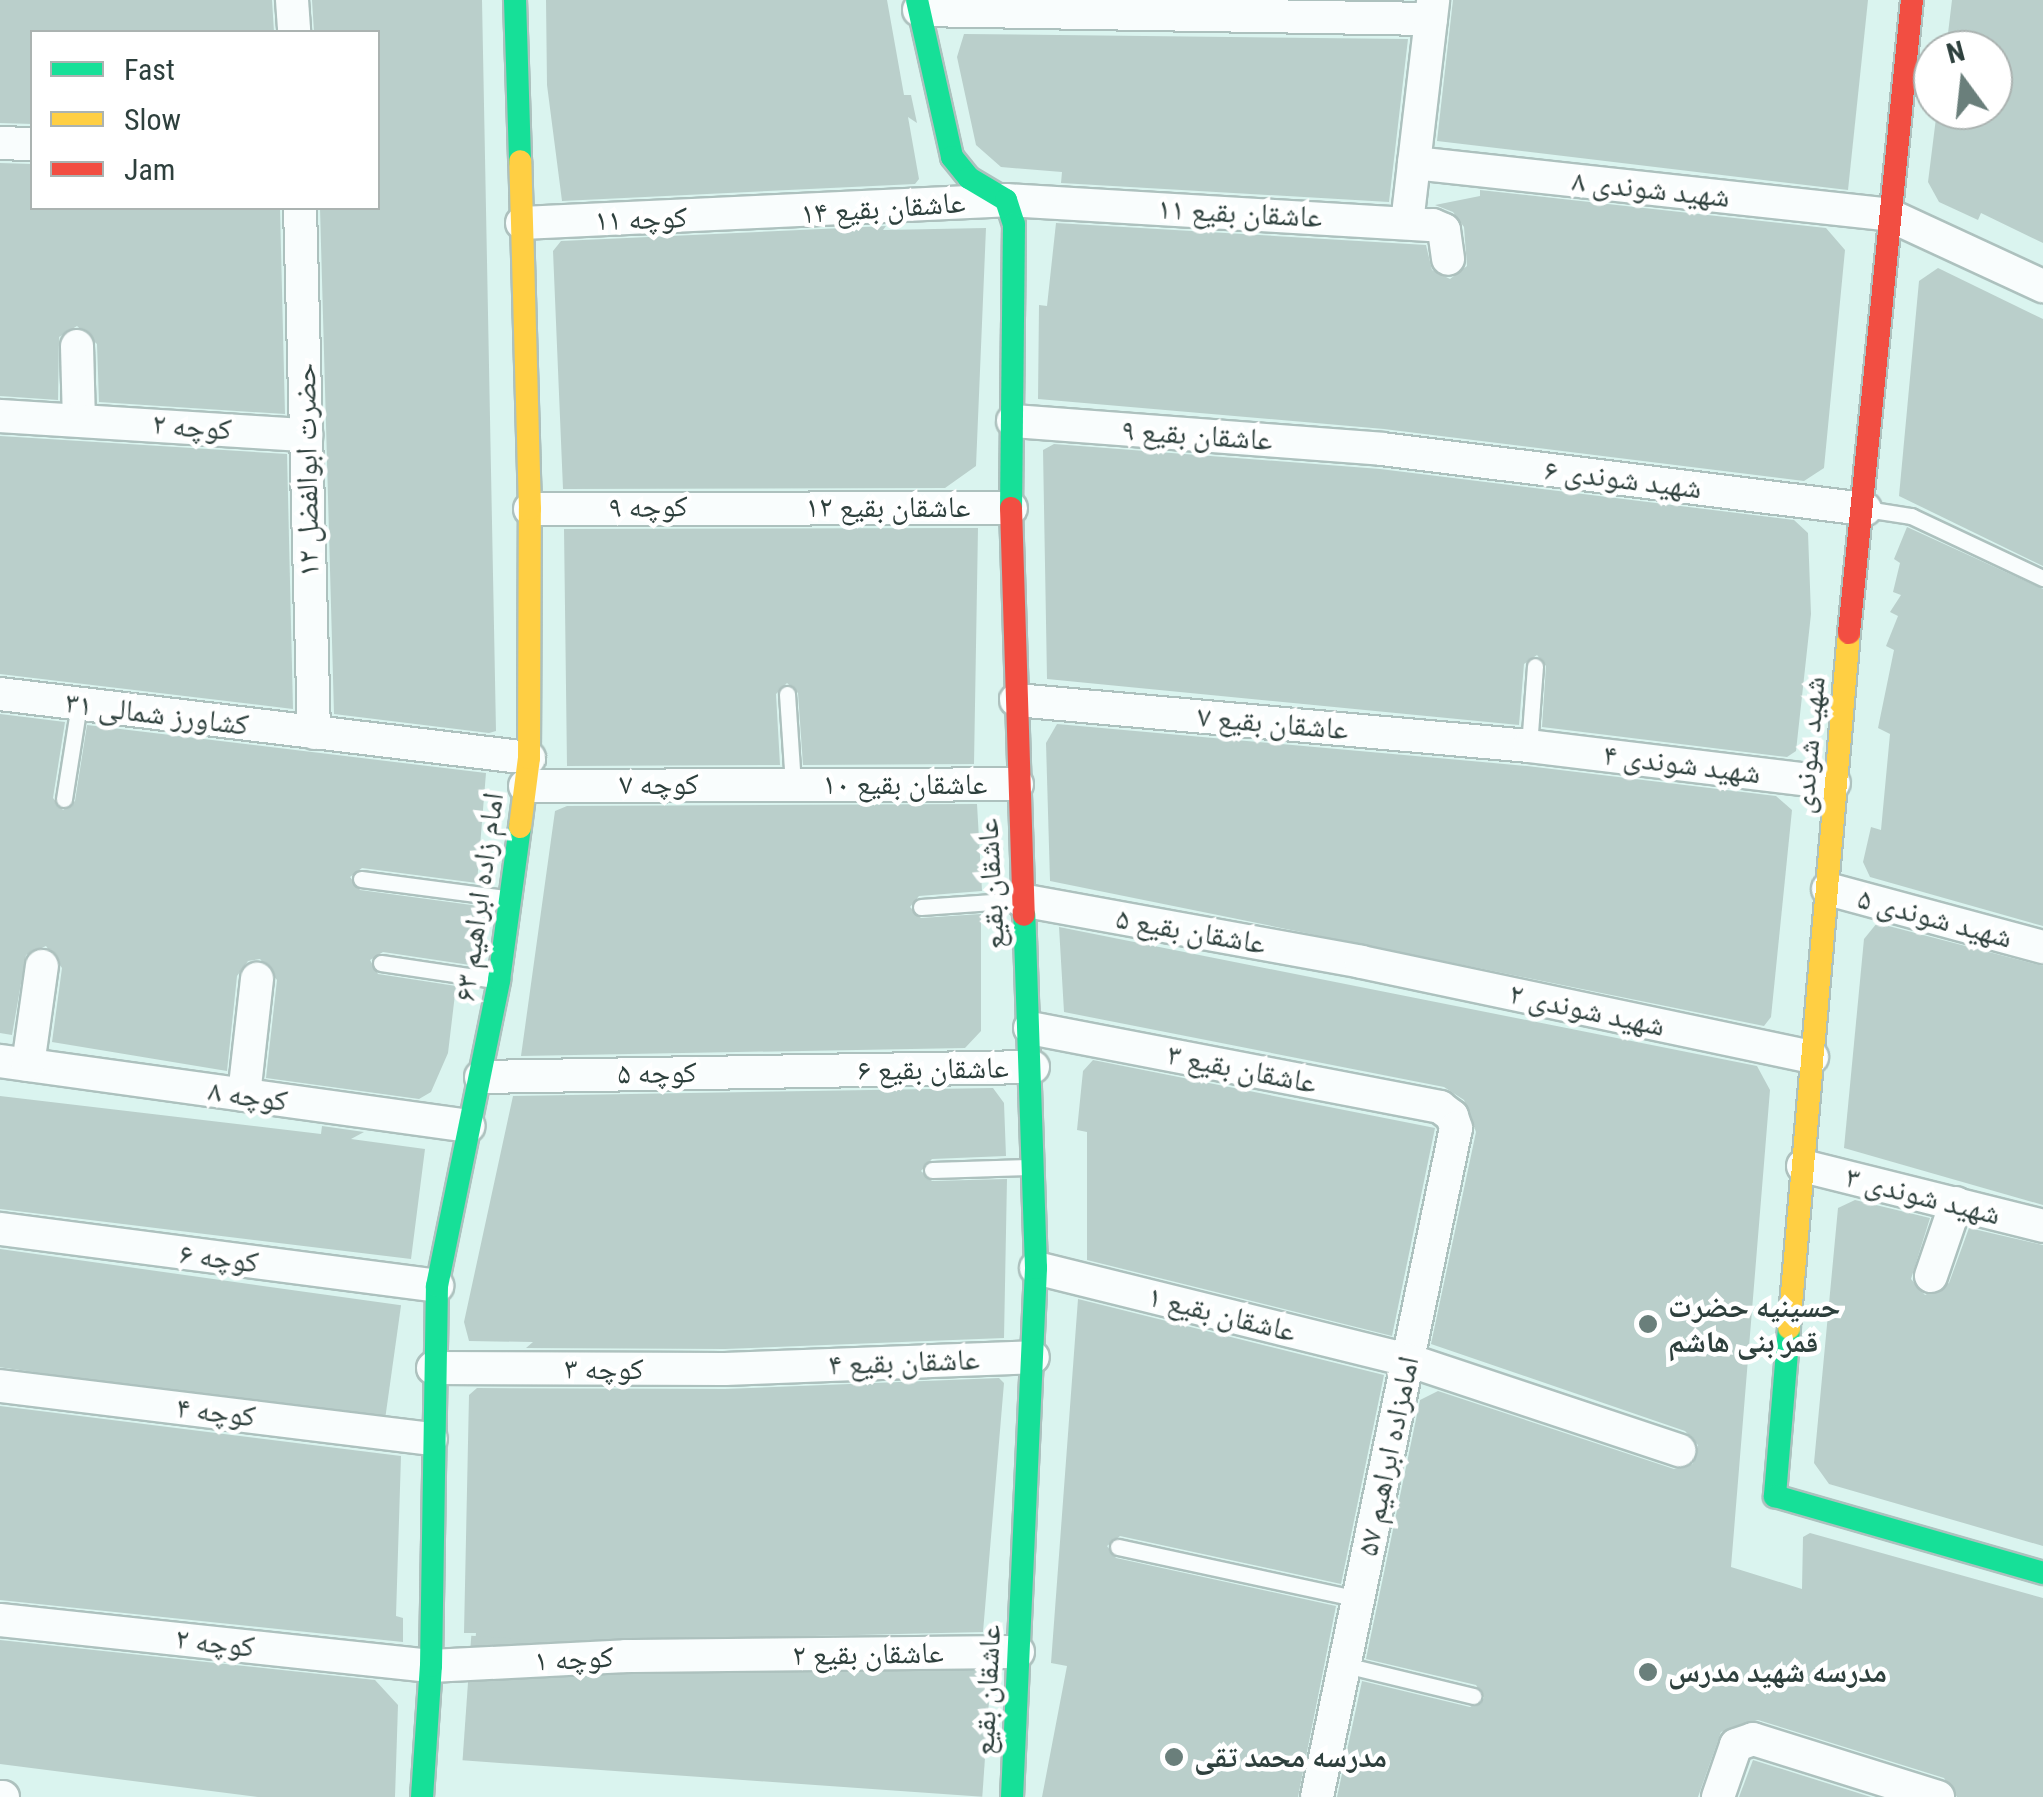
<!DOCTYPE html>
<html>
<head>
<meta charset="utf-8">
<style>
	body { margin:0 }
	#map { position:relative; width:2043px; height:1797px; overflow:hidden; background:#daf4ef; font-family:"Roboto Condensed","Noto Naskh Arabic",sans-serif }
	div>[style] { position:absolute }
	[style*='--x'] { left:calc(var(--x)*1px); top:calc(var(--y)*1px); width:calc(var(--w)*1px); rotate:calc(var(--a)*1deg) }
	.building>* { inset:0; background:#bacfcb; transform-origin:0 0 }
	.roads { filter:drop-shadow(2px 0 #adc1be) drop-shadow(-2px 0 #adc1be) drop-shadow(0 2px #adc1be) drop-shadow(0 -2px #adc1be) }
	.lane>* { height:15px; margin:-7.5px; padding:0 7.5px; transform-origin:7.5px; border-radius:7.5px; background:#f9fdfd }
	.street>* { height:32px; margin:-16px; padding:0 16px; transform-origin:16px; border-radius:16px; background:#f9fdfd }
	.fast>* { height:22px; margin:-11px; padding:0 11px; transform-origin:11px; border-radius:11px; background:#16e098 }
	.slow>* { height:22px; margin:-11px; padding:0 11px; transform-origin:11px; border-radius:11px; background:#ffcf43 }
	.jam>* { height:22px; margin:-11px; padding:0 11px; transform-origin:11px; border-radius:11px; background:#f24e42 }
	.dots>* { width:28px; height:28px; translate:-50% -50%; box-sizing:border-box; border:5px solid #fff; border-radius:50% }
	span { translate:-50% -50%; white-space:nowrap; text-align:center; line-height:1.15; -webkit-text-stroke:9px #fff; paint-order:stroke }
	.street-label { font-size:30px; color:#2e403d }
	.poi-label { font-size:30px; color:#2e403d; font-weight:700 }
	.left { translate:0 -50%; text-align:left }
	.legend { position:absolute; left:30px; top:30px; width:350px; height:180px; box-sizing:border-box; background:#fff; border:2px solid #abb3b1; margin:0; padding:12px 18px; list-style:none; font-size:30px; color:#2e403d }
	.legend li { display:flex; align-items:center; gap:20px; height:50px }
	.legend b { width:50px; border:2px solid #abb3b1 }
	.north { position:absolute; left:1913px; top:30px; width:100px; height:100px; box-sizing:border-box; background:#fff; border:2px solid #abb3b1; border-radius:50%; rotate:345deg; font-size:28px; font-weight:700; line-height:40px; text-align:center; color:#2e403d }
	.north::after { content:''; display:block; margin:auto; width:35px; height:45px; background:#6a7f7b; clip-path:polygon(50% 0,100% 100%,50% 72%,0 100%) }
</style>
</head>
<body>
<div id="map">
	<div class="building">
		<i style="clip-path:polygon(0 0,272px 0,274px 32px,32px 32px,32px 124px,0 123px)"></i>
		<i style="clip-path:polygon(312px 0,482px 0,496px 731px,489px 733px,334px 714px,320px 208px,378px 208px,378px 32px,314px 32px)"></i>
		<i style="clip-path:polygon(546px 0,887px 0,904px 95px,911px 95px,917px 123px,908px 117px,919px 179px,915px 184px,562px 201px,547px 85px)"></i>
		<i style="clip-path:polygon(1453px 0,1868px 0,1848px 190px,1437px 141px)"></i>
		<i style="clip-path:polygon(1952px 0,2043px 0,2043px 243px,1981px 213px,1978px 220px,1939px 202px,1928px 182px,1937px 110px,1993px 110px,1993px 50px,1946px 50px)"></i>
		<i style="clip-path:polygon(964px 34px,1408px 39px,1389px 202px,1061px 183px,1062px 172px,1001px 167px,976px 145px,957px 57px)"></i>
		<i style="clip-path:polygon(0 163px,32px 164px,32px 208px,280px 208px,285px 414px,99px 402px,97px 344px,77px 326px,59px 337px,58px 400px,0 396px)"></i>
		<i style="clip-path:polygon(1480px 190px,1826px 228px,1845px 250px,1824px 468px,1804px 481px,1384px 429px,1038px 399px,1039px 305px,1047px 306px,1056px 223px,1426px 245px,1432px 270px,1450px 279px,1467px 266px,1464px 227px,1453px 212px,1435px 205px,1480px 196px)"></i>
		<i style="clip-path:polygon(886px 226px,883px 230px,986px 228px,976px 466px,945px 488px,563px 489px,553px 251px,561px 241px)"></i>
		<i style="clip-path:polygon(1938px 268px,2043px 319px,2043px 566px,1899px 496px,1919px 281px)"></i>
		<i style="clip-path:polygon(0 436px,287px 454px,293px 709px,0 674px)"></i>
		<i style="clip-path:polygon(1054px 444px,1380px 469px,1794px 520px,1808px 533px,1811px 614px,1796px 751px,1787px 757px,1542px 727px,1546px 666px,1537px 655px,1524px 664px,1519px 725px,1047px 679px,1043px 450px)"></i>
		<i style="clip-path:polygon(1907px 527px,2043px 589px,2043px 926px,1870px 877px,1863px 862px,1871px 827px,1881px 830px,1890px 734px,1878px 728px,1894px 650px,1886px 646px,1898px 616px,1890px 612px,1901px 595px,1893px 592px,1900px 563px,1894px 559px)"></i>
		<i style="clip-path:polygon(978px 528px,974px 764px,803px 765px,798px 693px,787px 683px,776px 694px,780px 765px,567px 766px,564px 529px)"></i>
		<i style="clip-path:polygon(0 714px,65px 722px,53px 798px,63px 810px,75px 801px,87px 725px,486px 773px,477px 883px,362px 868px,350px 877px,360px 890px,479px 906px,470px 965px,383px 952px,370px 960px,378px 974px,456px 986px,448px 1053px,431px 1092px,419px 1099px,266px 1078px,277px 980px,260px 959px,248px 961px,237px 976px,227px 1071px,52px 1042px,62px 968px,46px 946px,26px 955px,12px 1035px,0 1033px)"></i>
		<i style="clip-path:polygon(1057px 724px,1527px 766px,1776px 796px,1792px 810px,1771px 1017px,1764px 1026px,1050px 881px,1046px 743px)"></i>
		<i style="clip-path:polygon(977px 804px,982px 891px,919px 896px,910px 907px,921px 918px,981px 914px,981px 1031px,965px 1048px,521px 1056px,555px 811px,567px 806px)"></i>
		<i style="clip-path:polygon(1877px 923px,2043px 966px,2043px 1205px,1844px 1148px,1864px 939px)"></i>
		<i style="clip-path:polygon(1059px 927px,1757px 1066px,1770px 1090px,1731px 1567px,1802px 1589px,1803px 1537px,1810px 1533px,2043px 1598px,2043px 1797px,1957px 1797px,1944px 1778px,1758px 1720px,1721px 1732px,1698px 1797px,1337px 1797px,1362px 1681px,1470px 1707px,1484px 1698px,1476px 1685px,1366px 1659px,1420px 1400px,1438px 1391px,1674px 1469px,1693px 1464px,1698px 1445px,1685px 1431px,1431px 1344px,1476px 1132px,1464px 1100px,1444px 1087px,1064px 1012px)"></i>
		<i style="clip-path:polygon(1093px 1060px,1435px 1128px,1392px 1336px,1087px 1260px,1087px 1132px,1077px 1130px,1083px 1071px)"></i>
		<i style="clip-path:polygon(993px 1088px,1004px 1103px,1006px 1156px,932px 1159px,921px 1171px,932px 1181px,1007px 1179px,1004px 1338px,725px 1349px,526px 1348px,533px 1342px,469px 1341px,464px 1322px,513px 1096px)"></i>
		<i style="clip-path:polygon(0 1096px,321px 1134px,322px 1126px,364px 1132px,351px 1139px,425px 1149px,411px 1259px,0 1209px)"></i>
		<i style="clip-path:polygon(1855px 1200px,1930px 1218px,1911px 1279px,1925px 1295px,1949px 1283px,1969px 1228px,2043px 1245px,2043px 1546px,1829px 1484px,1814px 1463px,1838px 1208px)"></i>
		<i style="left:0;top:1249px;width:405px;height:117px;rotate:8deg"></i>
		<i style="clip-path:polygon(1078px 1299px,1384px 1375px,1341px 1584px,1120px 1536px,1107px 1546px,1116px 1558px,1336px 1606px,1298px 1797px,1042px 1797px,1067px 1666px,1051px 1663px)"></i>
		<i style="clip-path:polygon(999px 1378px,1004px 1383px,983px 1632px,475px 1644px,476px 1633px,464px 1633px,469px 1395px,477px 1388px,725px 1389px)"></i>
		<i style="clip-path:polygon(0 1406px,401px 1456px,396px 1616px,403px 1618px,403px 1642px,0 1600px)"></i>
		<i style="clip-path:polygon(0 1640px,375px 1680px,398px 1705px,395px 1797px,258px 1797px,0 1764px)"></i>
		<i style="left:991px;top:1672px;width:125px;height:521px;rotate:94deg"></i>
		<i style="clip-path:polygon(1753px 1760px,1871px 1797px,1739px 1797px)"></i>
	</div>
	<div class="roads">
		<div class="lane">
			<i style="--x:1866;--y:509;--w:46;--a:8.8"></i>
			<i style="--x:1911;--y:516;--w:146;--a:25.2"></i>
			<i style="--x:787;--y:694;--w:90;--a:86.2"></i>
			<i style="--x:1529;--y:746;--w:80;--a:-85.7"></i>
			<i style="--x:64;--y:799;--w:96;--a:-81"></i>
			<i style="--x:361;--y:879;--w:145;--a:7.5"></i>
			<i style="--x:921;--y:907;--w:100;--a:-4"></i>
			<i style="--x:381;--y:963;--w:115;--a:8.5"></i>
			<i style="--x:932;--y:1170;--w:96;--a:-1.8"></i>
			<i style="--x:1118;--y:1547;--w:247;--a:12.2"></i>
			<i style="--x:1345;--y:1665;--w:132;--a:13.6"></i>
		</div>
		<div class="street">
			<i style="--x:292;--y:0;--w:32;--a:86"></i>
			<i style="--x:919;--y:10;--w:512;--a:1.01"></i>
			<i style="--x:0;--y:143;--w:32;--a:2"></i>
			<i style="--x:1414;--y:163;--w:478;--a:6.2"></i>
			<i style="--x:1889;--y:215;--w:170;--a:24.8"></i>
			<i style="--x:300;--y:208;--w:525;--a:88.47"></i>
			<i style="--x:522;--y:223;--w:485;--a:-2.7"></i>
			<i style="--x:1006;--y:200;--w:428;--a:3.4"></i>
			<i style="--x:1433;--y:225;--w:12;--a:24"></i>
			<i style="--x:1444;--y:230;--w:29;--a:82"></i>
			<i style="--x:1407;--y:223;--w:225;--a:-83.3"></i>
			<i style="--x:77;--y:346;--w:74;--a:88.5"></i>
			<i style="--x:0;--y:416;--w:307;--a:3.6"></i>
			<i style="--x:1013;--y:421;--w:370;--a:4.3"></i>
			<i style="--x:1382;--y:449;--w:487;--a:7.1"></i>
			<i style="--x:530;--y:509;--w:481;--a:-0.1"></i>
			<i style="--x:0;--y:694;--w:533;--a:6.9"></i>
			<i style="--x:1016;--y:700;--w:515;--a:5.12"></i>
			<i style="--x:1529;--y:746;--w:307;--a:6.9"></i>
			<i style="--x:525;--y:786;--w:492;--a:-0.2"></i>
			<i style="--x:1828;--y:889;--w:223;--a:15.1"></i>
			<i style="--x:1021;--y:900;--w:346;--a:10.3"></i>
			<i style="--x:1361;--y:962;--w:461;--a:11.9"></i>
			<i style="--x:1030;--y:1028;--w:418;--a:10.9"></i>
			<i style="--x:1440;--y:1107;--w:15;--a:37"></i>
			<i style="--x:1452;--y:1116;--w:13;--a:72"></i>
			<i style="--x:1456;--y:1128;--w:683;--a:101.74"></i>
			<i style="--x:0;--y:1061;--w:473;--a:7.9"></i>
			<i style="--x:28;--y:1065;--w:100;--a:-82"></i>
			<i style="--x:481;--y:1077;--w:552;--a:-1.04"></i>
			<i style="--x:244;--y:1095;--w:117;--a:-83.6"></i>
			<i style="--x:1803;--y:1166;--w:247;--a:14"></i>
			<i style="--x:0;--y:1229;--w:441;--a:7.4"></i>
			<i style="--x:1036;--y:1268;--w:383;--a:13.9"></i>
			<i style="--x:1408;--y:1360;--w:286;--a:18.4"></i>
			<i style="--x:1931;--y:1276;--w:77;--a:-71.1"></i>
			<i style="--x:433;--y:1368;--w:292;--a:0.2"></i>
			<i style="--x:725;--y:1369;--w:308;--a:-2.2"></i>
			<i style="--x:0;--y:1386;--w:434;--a:7"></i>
			<i style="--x:0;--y:1620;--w:433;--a:6.1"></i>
			<i style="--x:431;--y:1666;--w:195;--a:-2.9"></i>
			<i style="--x:626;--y:1656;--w:392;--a:-0.6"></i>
			<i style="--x:0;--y:1797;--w:3;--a:0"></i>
			<i style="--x:1718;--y:1797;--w:55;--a:-70.9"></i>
			<i style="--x:1736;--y:1745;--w:18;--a:-19"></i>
			<i style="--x:1753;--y:1739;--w:194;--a:17.4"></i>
		</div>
		<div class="fast">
			<i style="--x:515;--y:0;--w:161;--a:88.2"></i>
			<i style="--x:917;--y:0;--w:161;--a:77.4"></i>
			<i style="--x:952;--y:157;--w:27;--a:51"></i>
			<i style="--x:969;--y:178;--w:43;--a:30.7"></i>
			<i style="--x:1006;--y:200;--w:25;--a:72"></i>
			<i style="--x:1014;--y:224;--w:284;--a:90.6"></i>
			<i style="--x:1789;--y:1328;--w:169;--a:94.8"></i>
			<i style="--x:1775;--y:1496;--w:279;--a:16"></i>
			<i style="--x:422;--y:1797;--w:131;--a:-86.1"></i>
			<i style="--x:431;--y:1666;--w:380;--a:-89.1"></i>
			<i style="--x:437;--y:1286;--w:312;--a:-78.5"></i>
			<i style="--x:499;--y:980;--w:154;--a:-82.2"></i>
			<i style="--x:1012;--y:1797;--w:530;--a:-87.4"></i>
			<i style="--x:1036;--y:1268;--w:353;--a:-91.9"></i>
		</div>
		<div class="slow">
			<i style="--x:520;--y:827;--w:70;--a:-82.6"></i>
			<i style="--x:529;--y:758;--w:249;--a:-89.8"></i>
			<i style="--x:530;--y:509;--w:348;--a:-91.6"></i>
			<i style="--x:1789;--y:1328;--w:698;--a:-85.07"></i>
		</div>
		<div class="jam">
			<i style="--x:1011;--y:508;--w:407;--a:88.2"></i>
			<i style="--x:1849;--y:633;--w:636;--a:-84.32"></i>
		</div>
	</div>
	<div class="dots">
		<i style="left:1648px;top:1324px;background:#6a7f7b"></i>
		<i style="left:1648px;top:1672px;background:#6a7f7b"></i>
		<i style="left:1174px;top:1757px;background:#6a7f7b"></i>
	</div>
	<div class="street-label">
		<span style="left:1651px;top:189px;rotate:6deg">شهید شوندی ۸</span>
		<span style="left:883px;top:208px;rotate:-4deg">عاشقان بقیع ۱۴</span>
		<span style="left:1240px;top:213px;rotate:3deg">عاشقان بقیع ۱۱</span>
		<span style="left:641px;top:219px;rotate:-2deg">کوچه ۱۱</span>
		<span style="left:192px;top:427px;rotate:4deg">کوچه ۲</span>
		<span style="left:1197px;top:435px;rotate:4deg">عاشقان بقیع ۹</span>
		<span style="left:307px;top:470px;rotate:-91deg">حضرت ابوالفضل ۱۲</span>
		<span style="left:1623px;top:479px;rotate:7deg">شهید شوندی ۶</span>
		<span style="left:648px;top:507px;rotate:-1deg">کوچه ۹</span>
		<span style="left:888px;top:507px">عاشقان بقیع ۱۲</span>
		<span style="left:157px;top:714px;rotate:7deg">کشاورز شمالی ۳۱</span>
		<span style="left:1273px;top:723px;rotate:5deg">عاشقان بقیع ۷</span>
		<span style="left:1809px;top:745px;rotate:-85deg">شهید شوندی</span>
		<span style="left:1682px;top:764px;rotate:7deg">شهید شوندی ۴</span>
		<span style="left:659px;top:784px">کوچه ۷</span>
		<span style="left:905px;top:784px">عاشقان بقیع ۱۰</span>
		<span style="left:991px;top:884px;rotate:-93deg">عاشقان بقیع</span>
		<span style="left:479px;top:897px;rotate:-82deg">امام زاده ابراهیم ۶۳</span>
		<span style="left:1935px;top:918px;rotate:15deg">شهید شوندی ۵</span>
		<span style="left:1191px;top:931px;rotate:10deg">عاشقان بقیع ۵</span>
		<span style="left:1587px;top:1010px;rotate:12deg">شهید شوندی ۲</span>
		<span style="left:933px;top:1069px;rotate:-1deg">عاشقان بقیع ۶</span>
		<span style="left:1242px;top:1069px;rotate:11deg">عاشقان بقیع ۳</span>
		<span style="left:657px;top:1073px;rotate:-1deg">کوچه ۵</span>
		<span style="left:248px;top:1096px;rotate:8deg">کوچه ۸</span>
		<span style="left:1923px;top:1196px;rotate:14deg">شهید شوندی ۳</span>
		<span style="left:219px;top:1258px;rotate:7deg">کوچه ۶</span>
		<span style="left:1222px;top:1314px;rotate:14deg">عاشقان بقیع ۱</span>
		<span style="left:904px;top:1362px;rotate:-2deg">عاشقان بقیع ۴</span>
		<span style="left:604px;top:1369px">کوچه ۳</span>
		<span style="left:216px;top:1412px;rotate:7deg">کوچه ۴</span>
		<span style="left:1388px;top:1456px;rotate:-78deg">امامزاده ابراهیم ۵۷</span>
		<span style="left:215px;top:1643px;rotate:6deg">کوچه ۲</span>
		<span style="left:868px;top:1654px;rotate:-1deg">عاشقان بقیع ۲</span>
		<span style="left:574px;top:1659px;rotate:-3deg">کوچه ۱</span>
		<span style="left:987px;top:1690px;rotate:-87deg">عاشقان بقیع</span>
	</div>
	<div class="poi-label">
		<span class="left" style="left:1668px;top:1324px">حسینیه حضرت<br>قمر بنی هاشم</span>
		<span class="left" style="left:1668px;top:1672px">مدرسه شهید مدرس</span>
		<span class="left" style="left:1194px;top:1757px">مدرسه محمد تقی</span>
	</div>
	<ul class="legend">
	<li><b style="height:12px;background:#16e098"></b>Fast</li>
	<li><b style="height:12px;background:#ffcf43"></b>Slow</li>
	<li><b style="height:12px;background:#f24e42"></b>Jam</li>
	</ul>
	<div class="north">N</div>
</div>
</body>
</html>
